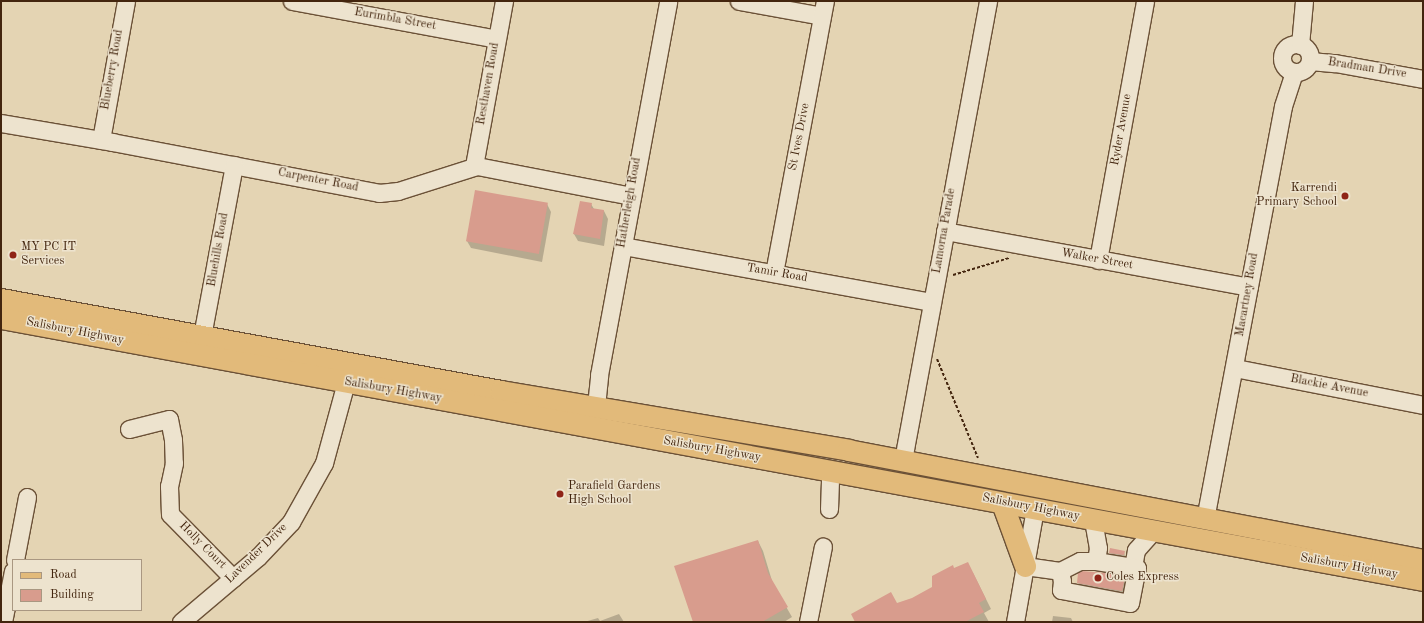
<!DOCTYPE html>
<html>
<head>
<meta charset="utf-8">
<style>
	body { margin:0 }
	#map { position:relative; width:1424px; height:623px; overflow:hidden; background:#e4d4b3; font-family:"Old Standard TT",serif }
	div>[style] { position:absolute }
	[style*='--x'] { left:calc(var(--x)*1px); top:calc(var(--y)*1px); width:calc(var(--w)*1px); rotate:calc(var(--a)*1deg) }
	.shadow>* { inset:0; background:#0003 }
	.building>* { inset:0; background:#d89c8d; transform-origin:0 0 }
	.path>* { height:2px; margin-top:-1px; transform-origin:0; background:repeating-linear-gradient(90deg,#43250e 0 3px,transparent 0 5px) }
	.roads { filter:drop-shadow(1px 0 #6b5137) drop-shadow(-1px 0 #6b5137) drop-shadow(0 1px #6b5137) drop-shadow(0 -1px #6b5137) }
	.minor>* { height:17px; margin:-8.5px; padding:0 8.5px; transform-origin:8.5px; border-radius:8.5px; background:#ede3ce }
	.minor>.ring { margin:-8.5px; padding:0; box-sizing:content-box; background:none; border:17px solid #ede3ce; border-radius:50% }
	.major>* { height:21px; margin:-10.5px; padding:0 10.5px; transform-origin:10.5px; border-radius:10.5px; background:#e2ba7a }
	.dots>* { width:11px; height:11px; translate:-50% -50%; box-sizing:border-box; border:2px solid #ede3ce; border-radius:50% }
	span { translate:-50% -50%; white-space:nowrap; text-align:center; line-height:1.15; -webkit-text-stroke:3px #ede3ce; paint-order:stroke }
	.street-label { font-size:12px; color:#43250e }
	.poi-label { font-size:12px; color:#43250e }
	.right { translate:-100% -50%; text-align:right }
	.left { translate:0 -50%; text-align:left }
	.frame { position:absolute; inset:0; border:2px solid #43250e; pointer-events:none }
	.legend { position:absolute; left:12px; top:559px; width:130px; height:52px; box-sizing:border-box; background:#ede3ce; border:1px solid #a99781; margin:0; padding:5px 7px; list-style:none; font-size:12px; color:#43250e }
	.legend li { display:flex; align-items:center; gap:8px; height:20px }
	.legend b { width:20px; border:1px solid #a99781 }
</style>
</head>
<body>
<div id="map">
	<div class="shadow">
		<i style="clip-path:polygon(547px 204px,551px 212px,542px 262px,471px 248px,467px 241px)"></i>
		<i style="clip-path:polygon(591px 204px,594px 209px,604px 211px,608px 219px,604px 246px,578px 241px,574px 234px)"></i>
		<i style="clip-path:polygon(758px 541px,763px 551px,773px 584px,792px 617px,784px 622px,694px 622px)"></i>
		<i style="clip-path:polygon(1124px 551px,1125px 557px,1111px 555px,1110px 553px)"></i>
		<i style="clip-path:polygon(954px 569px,973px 573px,991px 609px,984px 613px,989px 622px,856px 622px,913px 599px,933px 588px)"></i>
		<i style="clip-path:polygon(1124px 578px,1128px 583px,1125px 596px,1081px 588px,1078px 583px)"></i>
		<i style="clip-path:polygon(619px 614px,624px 622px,584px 622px,598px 618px,600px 621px)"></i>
		<i style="clip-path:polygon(1053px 616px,1071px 618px,1073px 622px,1052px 622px)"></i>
	</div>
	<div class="building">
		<i style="left:475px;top:190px;width:74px;height:52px;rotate:10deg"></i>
		<i style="clip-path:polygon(580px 201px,592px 203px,591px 208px,604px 210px,600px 239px,573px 234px)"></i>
		<i style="clip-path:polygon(758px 540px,768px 573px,788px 607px,762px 622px,693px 622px,674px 566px)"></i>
		<i style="clip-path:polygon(1110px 548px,1125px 551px,1124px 555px,1109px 553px)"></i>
		<i style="clip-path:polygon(968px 562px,986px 599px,979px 603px,984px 612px,965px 622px,855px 622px,851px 614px,891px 592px,897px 603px,912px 598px,932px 587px,932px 576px,953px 565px,954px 568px)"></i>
		<i style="clip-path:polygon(1082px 571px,1105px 573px,1125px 577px,1122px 591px,1077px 583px,1078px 573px)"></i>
	</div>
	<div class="path">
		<i style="--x:953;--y:275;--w:59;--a:-16.9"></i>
		<i style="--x:937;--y:359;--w:107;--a:67.5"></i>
	</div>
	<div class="roads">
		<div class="minor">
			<i style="--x:292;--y:1;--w:208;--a:10.5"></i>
			<i style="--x:739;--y:1;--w:84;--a:10.2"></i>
			<i class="ring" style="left:1282px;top:44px;width:11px;height:11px"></i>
			<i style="--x:1300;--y:45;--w:44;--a:-84.8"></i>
			<i style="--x:1310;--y:61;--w:25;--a:5"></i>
			<i style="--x:1335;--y:63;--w:89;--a:10.3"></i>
			<i style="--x:1;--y:123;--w:113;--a:9.7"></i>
			<i style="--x:112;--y:142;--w:272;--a:10.8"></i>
			<i style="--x:379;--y:193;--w:19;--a:-6"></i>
			<i style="--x:398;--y:191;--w:83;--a:-17.6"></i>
			<i style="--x:477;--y:166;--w:158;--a:11"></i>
			<i style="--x:101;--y:140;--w:141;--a:-79.8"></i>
			<i style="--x:474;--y:166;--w:168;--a:-79.7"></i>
			<i style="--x:945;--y:231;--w:309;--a:10.4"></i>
			<i style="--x:623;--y:246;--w:314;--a:10.3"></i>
			<i style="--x:1098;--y:260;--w:263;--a:-79.7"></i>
			<i style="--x:774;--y:273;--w:277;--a:-79.4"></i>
			<i style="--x:202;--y:336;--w:174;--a:-79.4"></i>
			<i style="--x:1235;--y:368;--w:192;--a:11.1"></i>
			<i style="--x:596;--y:406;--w:31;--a:-84"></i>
			<i style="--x:599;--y:375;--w:380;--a:-79.5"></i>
			<i style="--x:129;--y:429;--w:41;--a:-14"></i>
			<i style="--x:169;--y:419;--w:21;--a:79"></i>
			<i style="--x:173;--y:440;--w:23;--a:88"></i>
			<i style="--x:174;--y:463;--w:24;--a:102"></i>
			<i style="--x:169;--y:486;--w:28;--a:88"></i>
			<i style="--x:170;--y:514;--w:90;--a:45.5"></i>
			<i style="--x:903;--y:460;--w:467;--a:-79.5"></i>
			<i style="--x:829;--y:509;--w:38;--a:-88"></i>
			<i style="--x:1205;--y:519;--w:420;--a:-79.3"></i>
			<i style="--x:1283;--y:106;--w:36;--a:-72"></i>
			<i style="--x:1093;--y:520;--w:28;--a:80"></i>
			<i style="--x:1098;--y:548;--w:13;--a:99"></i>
			<i style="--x:1096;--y:561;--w:37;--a:9"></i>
			<i style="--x:1133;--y:567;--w:17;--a:-80"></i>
			<i style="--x:1136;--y:550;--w:25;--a:-48"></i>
			<i style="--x:15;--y:560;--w:64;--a:-79.2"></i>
			<i style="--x:1025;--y:566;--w:35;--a:8"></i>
			<i style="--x:1060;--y:571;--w:22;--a:-27"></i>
			<i style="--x:1080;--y:561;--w:16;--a:0"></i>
			<i style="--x:1060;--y:571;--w:10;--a:79"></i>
			<i style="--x:1062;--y:581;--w:9;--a:96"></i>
			<i style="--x:1061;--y:590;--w:70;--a:10.7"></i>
			<i style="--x:1130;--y:603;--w:36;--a:-79"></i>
			<i style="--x:1137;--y:568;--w:4;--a:-166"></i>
			<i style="--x:3;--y:622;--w:52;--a:-78.9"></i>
			<i style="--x:181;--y:622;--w:101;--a:-40.2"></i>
			<i style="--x:258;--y:557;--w:48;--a:-46.7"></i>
			<i style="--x:291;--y:522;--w:68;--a:-60.8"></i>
			<i style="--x:324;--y:463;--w:84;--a:-74.8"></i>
			<i style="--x:808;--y:622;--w:77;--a:-78.8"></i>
			<i style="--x:1015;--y:622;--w:115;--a:-80"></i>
		</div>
		<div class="major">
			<i style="--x:1;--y:299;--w:508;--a:10.43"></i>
			<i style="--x:501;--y:391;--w:352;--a:9.6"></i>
			<i style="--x:848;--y:450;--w:585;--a:10.83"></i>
			<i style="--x:1;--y:318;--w:1446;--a:10.44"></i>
			<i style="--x:1002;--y:503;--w:67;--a:69.9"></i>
		</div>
	</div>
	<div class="dots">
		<i style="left:1345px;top:196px;background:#8f2418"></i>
		<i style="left:13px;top:255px;background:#8f2418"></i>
		<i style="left:560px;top:494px;background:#8f2418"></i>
		<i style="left:1098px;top:578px;background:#8f2418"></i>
	</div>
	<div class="street-label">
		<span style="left:395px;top:20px;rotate:10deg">Eurimbla Street</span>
		<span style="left:1367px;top:69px;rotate:9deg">Bradman Drive</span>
		<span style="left:113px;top:70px;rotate:-80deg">Blueberry Road</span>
		<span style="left:489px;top:84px;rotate:-80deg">Resthaven Road</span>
		<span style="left:1122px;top:130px;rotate:-80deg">Ryder Avenue</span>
		<span style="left:800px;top:137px;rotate:-79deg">St Ives Drive</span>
		<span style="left:318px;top:181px;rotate:11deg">Carpenter Road</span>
		<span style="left:630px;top:203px;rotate:-80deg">Hatherleigh Road</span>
		<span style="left:945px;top:231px;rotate:-80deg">Lamorna Parade</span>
		<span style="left:219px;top:250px;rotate:-80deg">Bluehills Road</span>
		<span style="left:1097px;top:260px;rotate:10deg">Walker Street</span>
		<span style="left:777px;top:274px;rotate:10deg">Tamir Road</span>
		<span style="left:1248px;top:295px;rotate:-80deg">Macartney Road</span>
		<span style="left:75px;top:332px;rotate:11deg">Salisbury Highway</span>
		<span style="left:1329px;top:387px;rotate:11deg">Blackie Avenue</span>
		<span style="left:393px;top:391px;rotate:10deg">Salisbury Highway</span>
		<span style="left:712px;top:450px;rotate:10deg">Salisbury Highway</span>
		<span style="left:1031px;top:508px;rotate:11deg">Salisbury Highway</span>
		<span style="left:202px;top:546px;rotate:45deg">Holly Court</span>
		<span style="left:257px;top:554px;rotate:-44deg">Lavender Drive</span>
		<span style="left:1349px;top:567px;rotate:10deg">Salisbury Highway</span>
	</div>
	<div class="poi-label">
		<span class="right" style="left:1337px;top:196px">Karrendi<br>Primary School</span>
		<span class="left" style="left:21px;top:255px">MY PC IT<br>Services</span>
		<span class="left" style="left:568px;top:494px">Parafield Gardens<br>High School</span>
		<span class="left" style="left:1106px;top:578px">Coles Express</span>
	</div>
	<div class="frame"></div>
	<ul class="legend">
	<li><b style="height:5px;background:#e2ba7a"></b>Road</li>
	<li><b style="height:11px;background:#d89c8d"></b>Building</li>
	</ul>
</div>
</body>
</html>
